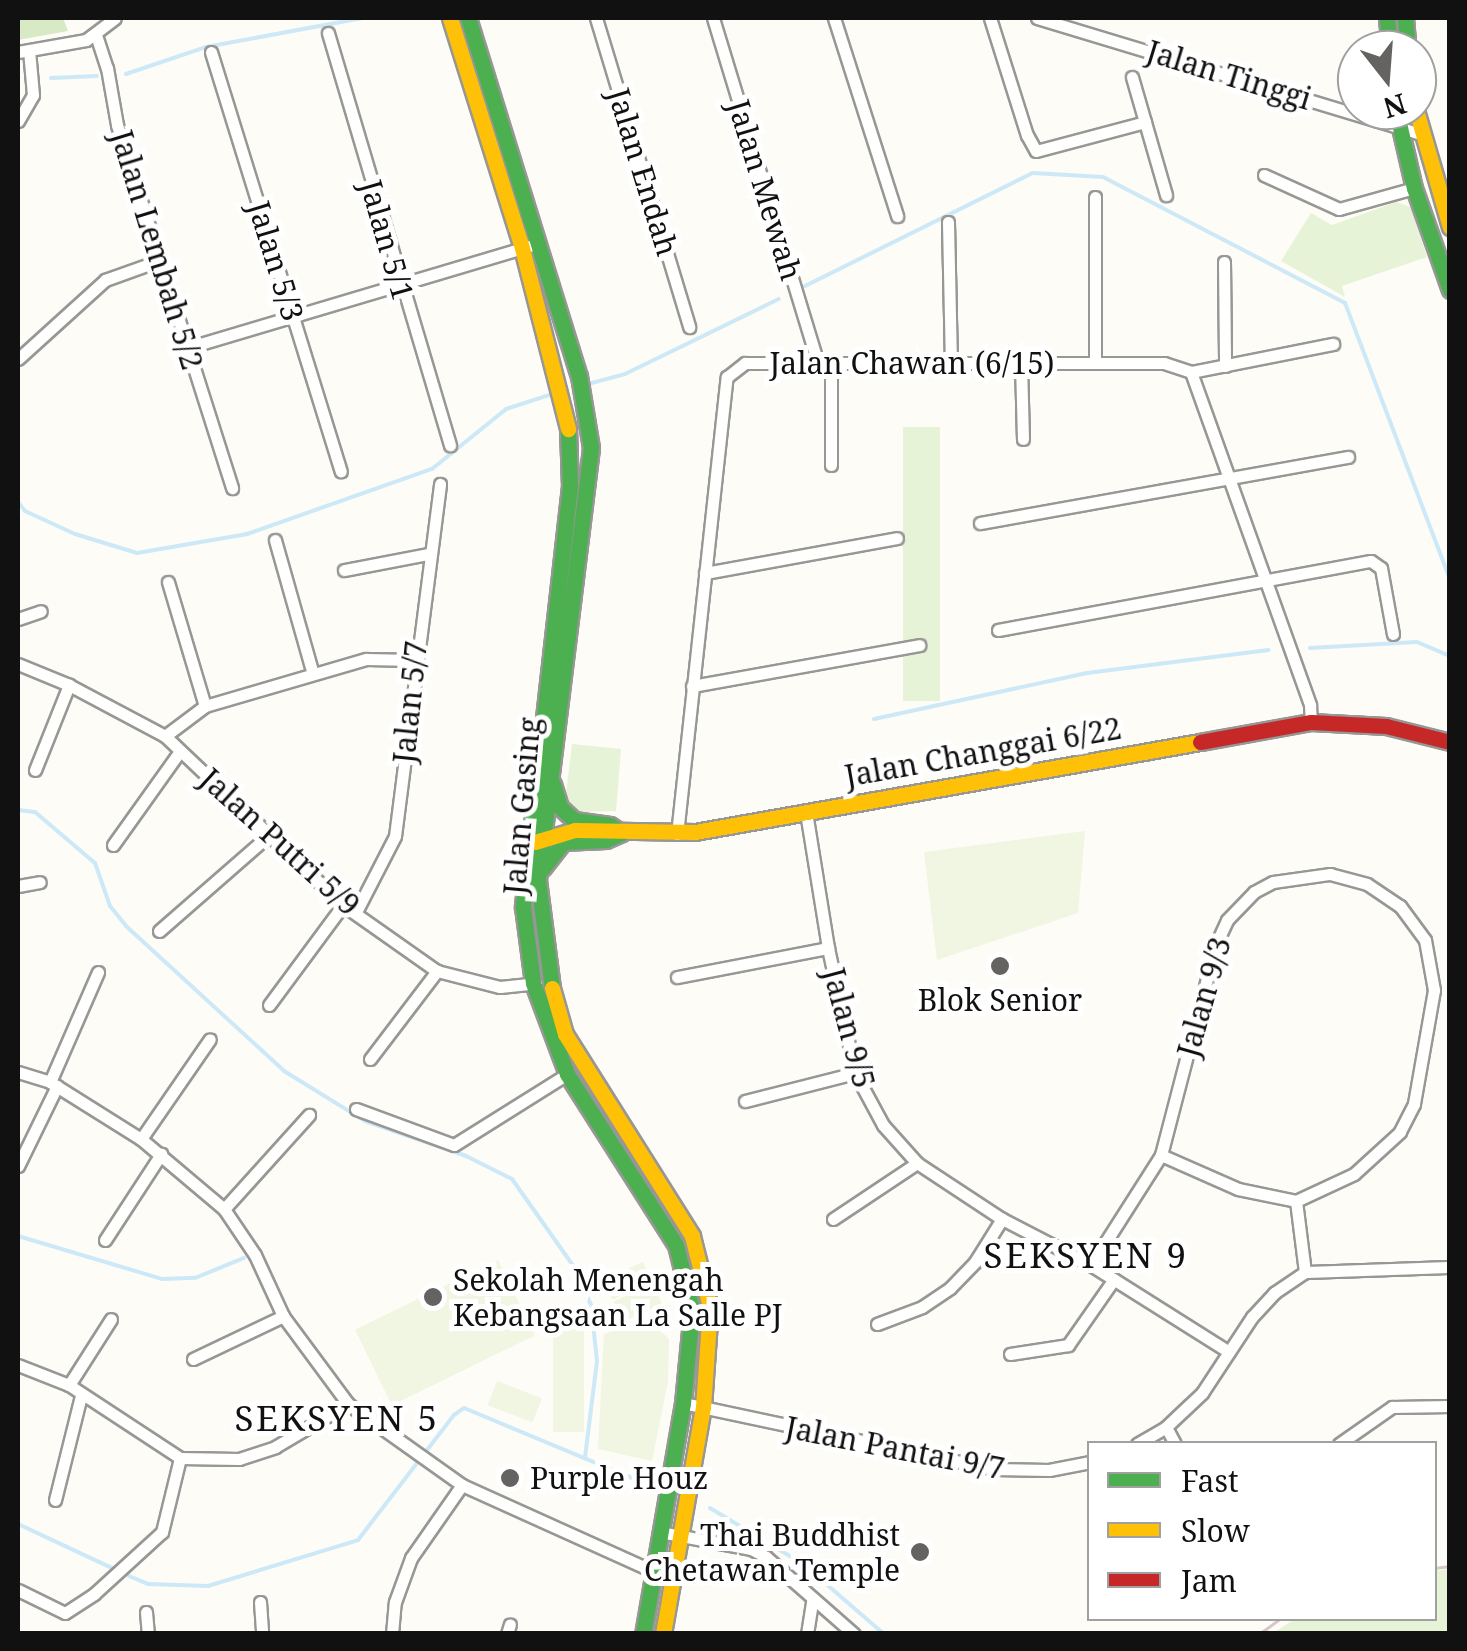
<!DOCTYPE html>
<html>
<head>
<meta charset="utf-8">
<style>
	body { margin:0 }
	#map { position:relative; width:1467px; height:1651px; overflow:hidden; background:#fdfcf7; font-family:"Noto Serif",serif }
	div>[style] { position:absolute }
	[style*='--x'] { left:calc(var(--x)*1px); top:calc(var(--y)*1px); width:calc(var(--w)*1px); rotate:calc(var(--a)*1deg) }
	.green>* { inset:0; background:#e7f3d7; transform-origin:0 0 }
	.forest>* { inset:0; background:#d8eac5 }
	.pitch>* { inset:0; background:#f0f6e1; transform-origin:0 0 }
	.stream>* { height:4px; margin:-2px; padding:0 2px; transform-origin:2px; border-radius:2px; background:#cde8f7 }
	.roads { filter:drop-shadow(2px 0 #979795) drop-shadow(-2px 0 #979795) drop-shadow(0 2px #979795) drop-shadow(0 -2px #979795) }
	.street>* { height:11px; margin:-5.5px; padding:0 5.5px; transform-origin:5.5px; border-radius:5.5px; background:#fffffe }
	.fast>* { height:15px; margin:-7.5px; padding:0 7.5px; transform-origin:7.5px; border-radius:7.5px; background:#4caf50 }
	.slow>* { height:15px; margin:-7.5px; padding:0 7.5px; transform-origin:7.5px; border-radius:7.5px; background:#ffc107 }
	.jam>* { height:15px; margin:-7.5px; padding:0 7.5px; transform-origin:7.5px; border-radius:7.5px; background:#c62828 }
	.tram>* { height:2.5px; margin:-1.25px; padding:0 1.25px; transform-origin:1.25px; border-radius:1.25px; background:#d9c6c7 }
	.dots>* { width:28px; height:28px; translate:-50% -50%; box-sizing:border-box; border:5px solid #fff; border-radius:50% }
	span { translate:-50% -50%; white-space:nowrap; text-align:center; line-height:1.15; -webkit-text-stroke:10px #fff; paint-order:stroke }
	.street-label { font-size:30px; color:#111 }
	.poi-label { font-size:30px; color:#111 }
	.left { translate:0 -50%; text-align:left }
	.right { translate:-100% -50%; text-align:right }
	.quarter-label { font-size:35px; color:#111; letter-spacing:2.5px }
	.frame { position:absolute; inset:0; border:20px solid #111; pointer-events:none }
	.legend { position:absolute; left:1087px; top:1441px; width:350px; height:180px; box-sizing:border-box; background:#fff; border:2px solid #a0a0a0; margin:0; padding:12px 18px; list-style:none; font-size:30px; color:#111 }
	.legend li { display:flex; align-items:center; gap:20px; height:50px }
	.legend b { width:50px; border:2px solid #a0a0a0 }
	.north { position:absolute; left:1337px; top:30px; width:100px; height:100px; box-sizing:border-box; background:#fff; border:2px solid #a0a0a0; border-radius:50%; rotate:163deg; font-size:28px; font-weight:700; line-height:40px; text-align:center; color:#111 }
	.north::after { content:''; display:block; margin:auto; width:35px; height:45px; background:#646362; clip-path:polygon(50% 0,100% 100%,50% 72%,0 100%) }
</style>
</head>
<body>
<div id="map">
	<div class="green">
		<i style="clip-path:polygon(1396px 202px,1411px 207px,1427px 257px,1342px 286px,1345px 297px,1281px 261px,1311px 213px,1332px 225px)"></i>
		<i style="left:903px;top:427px;width:37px;height:274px"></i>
		<i style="clip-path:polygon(572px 744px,621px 749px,616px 811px,576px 812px,565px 802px)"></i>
		<i style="clip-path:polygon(1449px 1569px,1449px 1633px,1273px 1633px,1295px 1619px,1434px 1618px,1435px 1571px)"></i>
	</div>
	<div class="forest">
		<i style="clip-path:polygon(18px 18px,63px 18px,68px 31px,18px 40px)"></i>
	</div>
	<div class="pitch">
		<i style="clip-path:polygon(1085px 831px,1078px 913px,937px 960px,924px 852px)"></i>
		<i style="left:498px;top:1260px;width:84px;height:159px;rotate:64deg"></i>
		<i style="left:643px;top:1262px;width:22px;height:43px;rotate:66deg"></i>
		<i style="left:653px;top:1284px;width:22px;height:43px;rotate:66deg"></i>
		<i style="left:584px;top:1310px;width:122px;height:31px;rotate:90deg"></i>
		<i style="clip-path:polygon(647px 1319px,669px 1339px,668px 1382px,652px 1461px,598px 1449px,604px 1334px)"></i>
		<i style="left:497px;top:1381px;width:48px;height:26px;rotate:21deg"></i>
	</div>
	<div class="stream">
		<i style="--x:126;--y:74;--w:84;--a:-18.6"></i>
		<i style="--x:206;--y:47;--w:159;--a:-10.5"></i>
		<i style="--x:51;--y:78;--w:46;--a:-2.5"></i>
		<i style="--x:805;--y:286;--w:254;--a:-26.4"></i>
		<i style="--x:1033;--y:173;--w:70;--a:3.3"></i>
		<i style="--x:1103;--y:177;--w:273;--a:27.5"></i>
		<i style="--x:1345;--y:303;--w:296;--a:69.2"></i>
		<i style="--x:588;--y:384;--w:38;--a:-15"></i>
		<i style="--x:625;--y:374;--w:171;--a:-26"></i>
		<i style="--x:18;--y:502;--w:11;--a:52"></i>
		<i style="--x:25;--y:511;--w:55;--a:24.7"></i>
		<i style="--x:75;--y:534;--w:65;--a:17"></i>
		<i style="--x:137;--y:553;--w:112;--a:-9.8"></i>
		<i style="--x:247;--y:534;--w:196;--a:-19.4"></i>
		<i style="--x:432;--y:469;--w:95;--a:-39"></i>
		<i style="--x:506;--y:409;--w:45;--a:-18"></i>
		<i style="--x:1310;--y:648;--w:107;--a:-3.2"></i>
		<i style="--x:1417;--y:642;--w:36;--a:23"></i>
		<i style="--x:874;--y:719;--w:218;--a:-12.2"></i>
		<i style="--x:1087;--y:673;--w:183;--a:-7.2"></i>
		<i style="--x:18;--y:810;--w:17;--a:7"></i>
		<i style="--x:35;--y:812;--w:79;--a:40.4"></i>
		<i style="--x:95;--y:863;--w:46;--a:70.8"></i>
		<i style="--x:110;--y:906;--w:26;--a:51"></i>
		<i style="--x:126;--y:926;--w:214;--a:42.5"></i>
		<i style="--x:284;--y:1071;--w:95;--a:31.7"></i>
		<i style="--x:365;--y:1121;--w:107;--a:19.1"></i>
		<i style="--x:466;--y:1156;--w:51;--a:26.6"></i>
		<i style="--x:512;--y:1179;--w:108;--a:54.8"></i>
		<i style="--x:574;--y:1267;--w:42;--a:65.9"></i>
		<i style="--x:591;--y:1305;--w:56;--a:83.9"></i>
		<i style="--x:597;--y:1361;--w:98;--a:97.1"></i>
		<i style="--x:18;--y:1236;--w:150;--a:16.6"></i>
		<i style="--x:162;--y:1279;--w:33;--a:-2"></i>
		<i style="--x:195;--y:1278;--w:53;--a:-22.2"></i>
		<i style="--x:710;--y:1508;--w:109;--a:31.1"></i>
		<i style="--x:803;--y:1564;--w:107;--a:40.8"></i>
		<i style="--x:18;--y:1524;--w:104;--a:25.1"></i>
		<i style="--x:129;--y:1576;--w:21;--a:23"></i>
		<i style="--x:148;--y:1584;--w:60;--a:1.9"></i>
		<i style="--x:208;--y:1586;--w:157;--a:-17"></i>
		<i style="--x:358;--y:1540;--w:158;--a:-52.5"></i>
		<i style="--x:454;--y:1415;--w:12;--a:-35"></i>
		<i style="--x:464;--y:1408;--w:213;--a:22.6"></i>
	</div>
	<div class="roads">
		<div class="street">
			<i style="--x:596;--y:18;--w:323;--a:73.2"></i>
			<i style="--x:713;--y:18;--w:361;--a:73.1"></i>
			<i style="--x:834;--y:18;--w:208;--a:72.3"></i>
			<i style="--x:990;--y:18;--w:123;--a:72.5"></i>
			<i style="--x:1027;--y:135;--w:18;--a:61"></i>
			<i style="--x:1036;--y:151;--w:113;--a:-14.9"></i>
			<i style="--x:1037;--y:18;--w:401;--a:16.8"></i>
			<i style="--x:328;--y:33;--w:430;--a:73.5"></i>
			<i style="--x:96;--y:35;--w:35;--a:72"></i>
			<i style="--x:107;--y:68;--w:58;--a:80"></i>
			<i style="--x:117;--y:125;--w:381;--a:72.4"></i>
			<i style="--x:18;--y:52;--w:69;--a:-10"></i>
			<i style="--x:86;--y:40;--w:36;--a:-37"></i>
			<i style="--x:211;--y:52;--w:439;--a:72.8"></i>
			<i style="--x:1132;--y:77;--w:123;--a:73.9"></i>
			<i style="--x:18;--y:121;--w:30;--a:-60"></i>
			<i style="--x:33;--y:95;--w:45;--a:-95.1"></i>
			<i style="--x:1264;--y:175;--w:82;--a:24.4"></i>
			<i style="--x:1339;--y:209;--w:78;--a:-15.6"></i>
			<i style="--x:948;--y:222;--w:141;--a:88.8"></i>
			<i style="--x:1224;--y:262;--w:104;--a:89.4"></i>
			<i style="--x:187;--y:348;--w:357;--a:-16.6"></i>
			<i style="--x:18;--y:359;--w:118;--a:-42.2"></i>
			<i style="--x:105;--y:280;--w:56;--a:-19.7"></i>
			<i style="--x:831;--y:363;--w:102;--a:90"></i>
			<i style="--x:1021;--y:363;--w:76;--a:88.5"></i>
			<i style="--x:1095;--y:363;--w:166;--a:-90"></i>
			<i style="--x:1191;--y:372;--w:145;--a:-11.2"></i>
			<i style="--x:980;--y:523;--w:374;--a:-10.2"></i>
			<i style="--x:275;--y:540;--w:139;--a:74.2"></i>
			<i style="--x:344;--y:570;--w:86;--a:-10.8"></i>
			<i style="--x:705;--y:573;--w:195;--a:-10.3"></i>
			<i style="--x:168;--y:582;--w:129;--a:73.4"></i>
			<i style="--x:18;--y:619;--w:24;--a:-19"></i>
			<i style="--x:998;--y:630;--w:379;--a:-10.5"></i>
			<i style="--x:1371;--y:561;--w:12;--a:35"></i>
			<i style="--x:1381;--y:568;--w:67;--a:79.7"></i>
			<i style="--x:18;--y:664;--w:55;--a:22.4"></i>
			<i style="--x:69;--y:685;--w:109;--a:28"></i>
			<i style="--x:165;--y:736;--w:245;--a:43.5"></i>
			<i style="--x:343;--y:905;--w:115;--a:35.1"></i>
			<i style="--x:437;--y:971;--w:65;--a:14.3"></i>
			<i style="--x:500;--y:987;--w:36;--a:-6"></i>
			<i style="--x:692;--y:686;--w:231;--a:-10.2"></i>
			<i style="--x:165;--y:736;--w:50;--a:-36.9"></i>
			<i style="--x:205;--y:706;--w:168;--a:-16.3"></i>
			<i style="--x:366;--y:659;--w:48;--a:1.2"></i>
			<i style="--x:35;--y:770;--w:92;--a:-68.2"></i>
			<i style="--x:806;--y:812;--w:138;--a:80.8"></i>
			<i style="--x:828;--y:948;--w:128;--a:77.8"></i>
			<i style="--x:855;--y:1073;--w:59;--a:61.7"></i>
			<i style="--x:883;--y:1125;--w:51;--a:48.2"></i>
			<i style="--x:917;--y:1163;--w:102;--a:33.4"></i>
			<i style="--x:1002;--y:1219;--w:100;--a:27.3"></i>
			<i style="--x:1091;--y:1265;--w:163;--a:32.2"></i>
			<i style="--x:677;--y:834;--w:460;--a:-83.8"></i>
			<i style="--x:727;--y:377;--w:23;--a:-38"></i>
			<i style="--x:745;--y:363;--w:419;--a:0"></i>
			<i style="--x:1164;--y:363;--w:28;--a:18"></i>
			<i style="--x:1191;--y:372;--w:354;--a:70.3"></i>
			<i style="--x:1310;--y:705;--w:17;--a:87"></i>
			<i style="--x:113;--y:845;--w:115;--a:-54.5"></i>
			<i style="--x:18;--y:886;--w:22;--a:-10"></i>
			<i style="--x:356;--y:912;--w:85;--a:-62.8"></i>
			<i style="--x:395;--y:836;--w:355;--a:-82.7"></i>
			<i style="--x:159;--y:931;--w:145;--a:-41.1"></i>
			<i style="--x:677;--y:977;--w:154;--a:-10.9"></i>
			<i style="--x:269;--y:1005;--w:124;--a:-53.5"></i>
			<i style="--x:370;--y:1059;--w:111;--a:-52.7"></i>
			<i style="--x:18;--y:1072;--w:34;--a:17"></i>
			<i style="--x:50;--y:1082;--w:107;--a:32.1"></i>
			<i style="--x:141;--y:1139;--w:109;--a:40.1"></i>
			<i style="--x:224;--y:1209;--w:55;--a:56"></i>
			<i style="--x:255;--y:1255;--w:67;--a:65.3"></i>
			<i style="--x:283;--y:1316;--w:109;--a:53.5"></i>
			<i style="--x:348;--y:1404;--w:140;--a:35.4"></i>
			<i style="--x:462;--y:1485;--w:214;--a:24.3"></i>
			<i style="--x:50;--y:1082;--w:120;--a:-66.4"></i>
			<i style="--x:745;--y:1101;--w:114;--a:-14.3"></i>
			<i style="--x:356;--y:1109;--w:104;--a:20.2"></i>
			<i style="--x:454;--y:1145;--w:133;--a:-32.1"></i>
			<i style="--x:141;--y:1139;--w:121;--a:-55.4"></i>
			<i style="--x:1161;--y:1155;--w:84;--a:23.8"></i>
			<i style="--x:1238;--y:1189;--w:59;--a:11.7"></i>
			<i style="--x:18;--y:1166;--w:89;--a:-64"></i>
			<i style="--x:224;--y:1209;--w:127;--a:-47.9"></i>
			<i style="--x:833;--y:1219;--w:101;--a:-33.7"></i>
			<i style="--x:105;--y:1240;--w:103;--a:-56.9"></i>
			<i style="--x:1091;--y:1265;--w:130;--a:-57.5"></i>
			<i style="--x:1161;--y:1155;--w:218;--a:-75.4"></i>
			<i style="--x:1216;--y:944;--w:26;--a:-65"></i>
			<i style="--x:1227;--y:920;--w:39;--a:-46"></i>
			<i style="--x:1254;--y:892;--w:21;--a:-28"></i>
			<i style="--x:1273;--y:882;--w:58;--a:-8"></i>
			<i style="--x:1330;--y:874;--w:38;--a:15"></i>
			<i style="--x:1367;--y:884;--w:40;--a:34"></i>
			<i style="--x:1400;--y:906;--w:42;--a:53.7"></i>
			<i style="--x:1425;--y:940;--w:51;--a:79.8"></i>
			<i style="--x:1434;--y:990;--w:116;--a:100"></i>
			<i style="--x:1414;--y:1104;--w:31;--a:117"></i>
			<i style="--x:1400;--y:1132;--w:62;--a:137.6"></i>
			<i style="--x:1354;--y:1174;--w:64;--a:155"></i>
			<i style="--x:1296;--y:1201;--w:72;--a:82.8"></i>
			<i style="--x:877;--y:1324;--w:48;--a:-20.7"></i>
			<i style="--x:922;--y:1307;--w:34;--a:-34"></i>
			<i style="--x:950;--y:1288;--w:36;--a:-46"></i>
			<i style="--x:975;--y:1262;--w:51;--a:-57.9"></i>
			<i style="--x:1010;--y:1354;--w:59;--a:-8.8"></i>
			<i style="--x:1068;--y:1345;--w:80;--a:-55.1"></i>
			<i style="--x:193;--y:1359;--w:100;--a:-25.5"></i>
			<i style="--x:18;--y:1365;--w:55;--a:21.4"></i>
			<i style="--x:69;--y:1385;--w:133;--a:33.3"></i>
			<i style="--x:180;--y:1458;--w:59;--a:1"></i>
			<i style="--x:239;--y:1459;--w:38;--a:-18"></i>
			<i style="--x:275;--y:1447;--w:85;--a:-30.5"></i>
			<i style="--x:69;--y:1385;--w:78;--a:-57.5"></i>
			<i style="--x:683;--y:1403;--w:318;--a:12"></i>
			<i style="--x:994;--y:1469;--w:55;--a:1"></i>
			<i style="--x:1049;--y:1470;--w:42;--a:-11"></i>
			<i style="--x:1166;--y:1427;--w:19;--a:62"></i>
			<i style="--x:1137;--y:1444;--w:34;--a:-30"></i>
			<i style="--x:1166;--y:1427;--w:50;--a:-43.4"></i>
			<i style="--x:1202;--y:1393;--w:91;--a:-56.7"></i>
			<i style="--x:1252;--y:1317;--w:33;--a:-47"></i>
			<i style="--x:1274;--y:1293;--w:37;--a:-34"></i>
			<i style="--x:1305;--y:1272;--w:145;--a:-2"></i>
			<i style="--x:1339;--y:1444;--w:65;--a:-34.9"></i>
			<i style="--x:1392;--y:1407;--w:58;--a:-1"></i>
			<i style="--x:55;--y:1500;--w:107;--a:-76"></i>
			<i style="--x:660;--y:1532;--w:93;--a:10.6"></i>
			<i style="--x:751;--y:1549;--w:17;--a:28"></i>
			<i style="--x:766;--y:1557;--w:117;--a:41.2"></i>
			<i style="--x:18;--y:1590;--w:52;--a:26.1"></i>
			<i style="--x:65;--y:1613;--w:35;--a:-33"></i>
			<i style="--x:94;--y:1594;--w:92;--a:-42.4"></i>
			<i style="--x:162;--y:1532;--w:76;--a:-76.3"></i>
			<i style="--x:260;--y:1602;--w:32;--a:86"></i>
			<i style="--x:146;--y:1612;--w:22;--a:85"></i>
			<i style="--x:392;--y:1634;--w:32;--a:-85"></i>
			<i style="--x:395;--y:1602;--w:47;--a:-70"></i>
			<i style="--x:411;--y:1558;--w:89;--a:-55.1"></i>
			<i style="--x:507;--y:1634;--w:10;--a:-73"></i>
			<i style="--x:807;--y:1634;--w:36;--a:-81"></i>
		</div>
		<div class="fast">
			<i style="--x:468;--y:18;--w:375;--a:72.8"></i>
			<i style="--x:579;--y:376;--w:73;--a:80.5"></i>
			<i style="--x:591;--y:448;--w:435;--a:97"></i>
			<i style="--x:538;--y:880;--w:109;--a:82.6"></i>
			<i style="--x:1387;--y:18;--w:32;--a:85"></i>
			<i style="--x:1405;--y:18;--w:32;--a:85"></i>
			<i style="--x:1396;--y:110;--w:80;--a:77"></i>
			<i style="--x:1414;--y:188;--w:108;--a:70.6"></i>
			<i style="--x:568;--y:429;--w:57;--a:88"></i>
			<i style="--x:570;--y:486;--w:424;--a:96.4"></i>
			<i style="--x:523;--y:907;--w:77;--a:82.5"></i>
			<i style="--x:533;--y:983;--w:97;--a:69.5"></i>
			<i style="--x:567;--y:1074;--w:203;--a:57.5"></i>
			<i style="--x:676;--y:1245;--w:67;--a:76.2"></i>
			<i style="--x:692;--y:1310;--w:93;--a:95.5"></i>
			<i style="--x:683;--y:1403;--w:234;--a:99.8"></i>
			<i style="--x:553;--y:784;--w:24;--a:73"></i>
			<i style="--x:560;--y:807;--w:19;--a:43"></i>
			<i style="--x:574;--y:820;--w:36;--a:8"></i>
			<i style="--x:610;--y:825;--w:14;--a:34"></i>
			<i style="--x:543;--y:868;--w:33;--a:-52"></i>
			<i style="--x:563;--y:842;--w:43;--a:-2.7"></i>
			<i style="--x:606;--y:840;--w:17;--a:-24"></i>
		</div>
		<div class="slow">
			<i style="--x:450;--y:18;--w:241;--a:72.6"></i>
			<i style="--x:522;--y:248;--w:187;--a:75.7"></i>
			<i style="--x:1416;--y:110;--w:122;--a:73.8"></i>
			<i style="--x:535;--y:842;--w:42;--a:-16.7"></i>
			<i style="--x:575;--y:830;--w:120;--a:1"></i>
			<i style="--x:695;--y:832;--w:513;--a:-10.11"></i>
			<i style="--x:552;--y:988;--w:48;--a:74.2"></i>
			<i style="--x:565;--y:1034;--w:239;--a:57.8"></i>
			<i style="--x:692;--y:1236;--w:73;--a:75.8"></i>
			<i style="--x:710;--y:1307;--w:100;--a:94"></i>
			<i style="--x:703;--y:1407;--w:230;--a:100"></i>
		</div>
		<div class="jam">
			<i style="--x:1200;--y:742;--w:113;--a:-10.2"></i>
			<i style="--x:1311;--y:722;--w:75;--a:3.1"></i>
			<i style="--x:1386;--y:726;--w:66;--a:14"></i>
		</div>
	</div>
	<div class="tram">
		<i style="--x:1434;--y:1568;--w:16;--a:-7"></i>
		<i style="--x:1259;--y:1634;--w:27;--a:-36"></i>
	</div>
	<div class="dots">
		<i style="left:1000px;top:966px;background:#646362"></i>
		<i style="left:433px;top:1297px;background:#646362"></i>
		<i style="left:510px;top:1478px;background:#646362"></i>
		<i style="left:920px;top:1552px;background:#646362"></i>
	</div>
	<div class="street-label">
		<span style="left:1229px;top:75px;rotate:17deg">Jalan Tinggi</span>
		<span style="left:643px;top:172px;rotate:73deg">Jalan Endah</span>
		<span style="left:765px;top:190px;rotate:73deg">Jalan Mewah</span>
		<span style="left:387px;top:240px;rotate:74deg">Jalan 5/1</span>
		<span style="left:157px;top:250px;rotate:73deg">Jalan Lembah 5/2</span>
		<span style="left:276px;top:261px;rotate:73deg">Jalan 5/3</span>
		<span style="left:912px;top:363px">Jalan Chawan (6/15)</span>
		<span style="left:410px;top:702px;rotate:-84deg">Jalan 5/7</span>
		<span style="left:983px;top:752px;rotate:-10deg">Jalan Changgai 6/22</span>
		<span style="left:522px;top:806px;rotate:-85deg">Jalan Gasing</span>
		<span style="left:280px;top:842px;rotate:42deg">Jalan Putri 5/9</span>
		<span style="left:1204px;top:997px;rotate:-74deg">Jalan 9/3</span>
		<span style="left:849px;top:1028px;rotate:75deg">Jalan 9/5</span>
		<span style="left:895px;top:1448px;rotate:11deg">Jalan Pantai 9/7</span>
	</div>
	<div class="poi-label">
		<span style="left:1000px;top:1000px">Blok Senior</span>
		<span class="left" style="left:453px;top:1297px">Sekolah Menengah<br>Kebangsaan La Salle PJ</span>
		<span class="left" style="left:530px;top:1478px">Purple Houz</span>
		<span class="right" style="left:900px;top:1552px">Thai Buddhist<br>Chetawan Temple</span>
	</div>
	<div class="quarter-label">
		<span style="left:1086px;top:1255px">SEKSYEN 9</span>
		<span style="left:337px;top:1418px">SEKSYEN 5</span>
	</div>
	<div class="frame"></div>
	<ul class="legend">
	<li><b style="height:12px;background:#4caf50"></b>Fast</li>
	<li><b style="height:12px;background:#ffc107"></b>Slow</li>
	<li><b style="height:12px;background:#c62828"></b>Jam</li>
	</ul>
	<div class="north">N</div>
</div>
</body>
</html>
